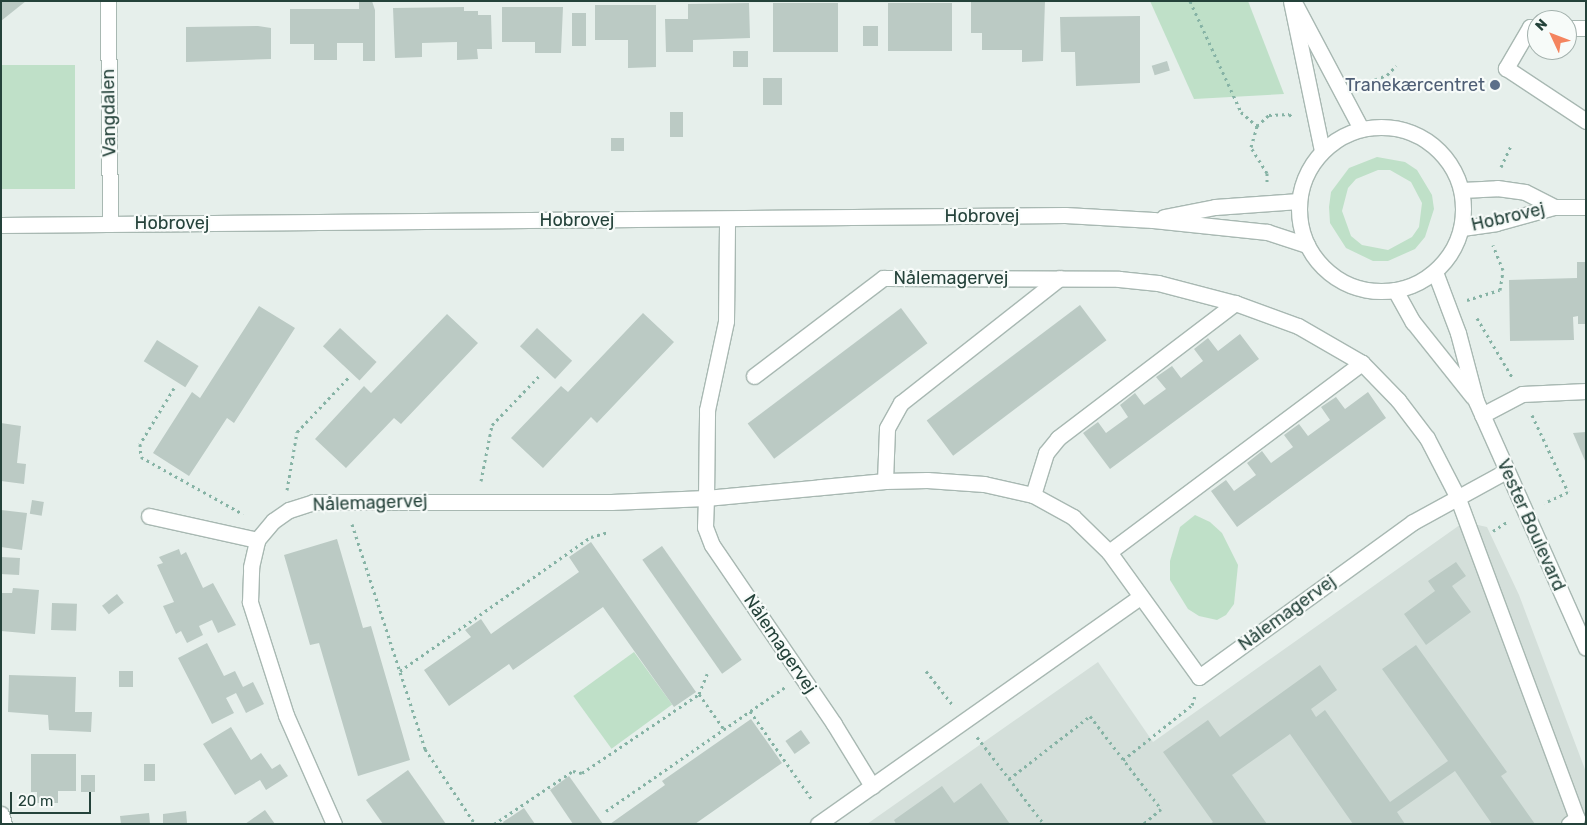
<!DOCTYPE html>
<html>
<head>
<meta charset="utf-8">
<style>
	body { margin:0 }
	#map { position:relative; width:1587px; height:825px; overflow:hidden; background:#e6efeb; font-family:Rubik,sans-serif }
	div>[style] { position:absolute }
	[style*='--x'] { left:calc(var(--x)*1px); top:calc(var(--y)*1px); width:calc(var(--w)*1px); rotate:calc(var(--a)*1deg) }
	.built>* { inset:0; background:#d4dfda }
	.green>* { inset:0; background:#bfe0c8; transform-origin:0 0 }
	.building>* { inset:0; background:#bbcac4; transform-origin:0 0 }
	.path>* { height:3px; margin-top:-1.5px; transform-origin:0; background:repeating-linear-gradient(90deg,#86b3a5 0 2.5px,transparent 0 6.5px) }
	.roads { filter:drop-shadow(1px 0 #a8b8b2) drop-shadow(-1px 0 #a8b8b2) drop-shadow(0 1px #a8b8b2) drop-shadow(0 -1px #a8b8b2) }
	.service>* { height:15px; margin:-7.5px; padding:0 7.5px; transform-origin:7.5px; border-radius:7.5px; background:#fff }
	.minor>* { height:15px; margin:-7.5px; padding:0 7.5px; transform-origin:7.5px; border-radius:7.5px; background:#fff }
	.tertiary>* { height:15px; margin:-7.5px; padding:0 7.5px; transform-origin:7.5px; border-radius:7.5px; background:#fff }
	.secondary>* { height:15px; margin:-7.5px; padding:0 7.5px; transform-origin:7.5px; border-radius:7.5px; background:#fff }
	.secondary>.ring { margin:-7.5px; padding:0; box-sizing:content-box; background:none; border:15px solid #fff; border-radius:50% }
	.dots>* { width:14px; height:14px; translate:-50% -50%; box-sizing:border-box; border:2px solid #f7fbf9; border-radius:50% }
	span { translate:-50% -50%; white-space:nowrap; text-align:center; line-height:1.15; -webkit-text-stroke:4.5px #f7fbf9; paint-order:stroke }
	.service-label { font-size:18px; color:#4e5e75 }
	.right { translate:-100% -50%; text-align:right }
	.street-label { font-size:18px; color:#24423a }
	.frame { position:absolute; inset:0; border:2px solid #24423a; pointer-events:none }
	.north { position:absolute; left:1527px; top:10px; width:50px; height:50px; box-sizing:border-box; background:#f7fbf9; border:1px solid #a3b1ad; border-radius:50%; rotate:313deg; font-size:14px; font-weight:700; line-height:20px; text-align:center; color:#24423a }
	.north::after { content:''; display:block; margin:auto; width:18px; height:22px; background:#f4845f; clip-path:polygon(50% 0,100% 100%,50% 72%,0 100%) }
	.scale { position:absolute; left:10px; top:792px; width:81px; height:22px; box-sizing:border-box; border:2px solid #24423a; border-top:0; padding-left:6px; font-size:15px; line-height:18px; white-space:nowrap; color:#24423a; -webkit-text-stroke:4px #f7fbf9; paint-order:stroke }
</style>
</head>
<body>
<div id="map">
	<div class="built">
		<i style="clip-path:polygon(1464px 522px,1487px 527px,1519px 595px,1586px 772px,1586px 824px,867px 824px,1098px 662px,1153px 742px)"></i>
	</div>
	<div class="green">
		<i style="clip-path:polygon(1150px 1px,1248px 1px,1284px 94px,1194px 99px)"></i>
		<i style="left:75px;top:65px;width:124px;height:74px;rotate:90deg"></i>
		<i style="clip-path:polygon(evenodd,1377px 157px,1405px 162px,1417px 170px,1432px 195px,1434px 209px,1425px 237px,1415px 249px,1388px 261px,1373px 261px,1346px 248px,1330px 223px,1329px 207px,1331px 192px,1349px 168px,1377px 157px,1378px 170px,1390px 170px,1411px 182px,1422px 203px,1419px 227px,1412px 237px,1388px 250px,1362px 245px,1351px 236px,1342px 211px,1348px 188px,1356px 179px,1378px 170px)"></i>
		<i style="clip-path:polygon(1195px 515px,1210px 522px,1222px 533px,1238px 565px,1234px 604px,1226px 615px,1217px 620px,1199px 616px,1188px 609px,1170px 580px,1170px 561px,1180px 527px)"></i>
		<i style="left:634px;top:652px;width:65px;height:75px;rotate:54deg"></i>
	</div>
	<div class="building">
		<i style="clip-path:polygon(1px 1px,26px 1px,1px 21px)"></i>
		<i style="clip-path:polygon(359px 1px,372px 1px,375px 10px,375px 61px,363px 61px,363px 43px,337px 43px,337px 60px,314px 60px,314px 44px,290px 44px,290px 9px,359px 9px)"></i>
		<i style="clip-path:polygon(971px 1px,1045px 1px,1043px 61px,1022px 62px,1022px 50px,982px 50px,982px 33px,971px 33px)"></i>
		<i style="clip-path:polygon(749px 3px,750px 38px,693px 40px,693px 52px,666px 52px,665px 19px,688px 19px,688px 4px)"></i>
		<i style="left:838px;top:3px;width:49px;height:65px;rotate:90deg"></i>
		<i style="left:888px;top:3px;width:64px;height:48px"></i>
		<i style="clip-path:polygon(595px 5px,656px 5px,656px 67px,628px 68px,628px 40px,595px 40px)"></i>
		<i style="clip-path:polygon(464px 7px,464px 11px,478px 11px,478px 15px,491px 15px,492px 49px,477px 49px,478px 59px,457px 60px,457px 42px,422px 43px,422px 57px,395px 58px,393px 8px)"></i>
		<i style="clip-path:polygon(502px 7px,563px 7px,561px 53px,535px 53px,535px 42px,502px 42px)"></i>
		<i style="left:572px;top:13px;width:14px;height:33px"></i>
		<i style="clip-path:polygon(1140px 16px,1140px 83px,1076px 86px,1075px 52px,1061px 52px,1060px 17px)"></i>
		<i style="clip-path:polygon(258px 26px,271px 28px,271px 59px,186px 62px,186px 27px)"></i>
		<i style="left:863px;top:26px;width:15px;height:20px"></i>
		<i style="left:733px;top:51px;width:15px;height:16px"></i>
		<i style="left:1167px;top:61px;width:10px;height:16px;rotate:73deg"></i>
		<i style="left:763px;top:78px;width:19px;height:27px"></i>
		<i style="left:670px;top:112px;width:13px;height:25px"></i>
		<i style="left:611px;top:138px;width:13px;height:13px"></i>
		<i style="clip-path:polygon(1577px 262px,1586px 262px,1586px 324px,1578px 324px,1578px 316px,1573px 317px,1574px 340px,1510px 341px,1509px 280px,1577px 278px)"></i>
		<i style="left:1080px;top:305px;width:44px;height:192px;rotate:53deg"></i>
		<i style="clip-path:polygon(259px 306px,295px 328px,234px 423px,227px 418px,189px 476px,153px 453px,192px 392px,200px 398px)"></i>
		<i style="left:901px;top:308px;width:44px;height:192px;rotate:53deg"></i>
		<i style="clip-path:polygon(643px 313px,674px 342px,597px 423px,591px 417px,543px 468px,511px 438px,561px 386px,568px 392px)"></i>
		<i style="clip-path:polygon(447px 314px,478px 343px,401px 424px,394px 418px,346px 468px,315px 439px,364px 386px,371px 393px)"></i>
		<i style="left:340px;top:328px;width:50px;height:25px;rotate:43deg"></i>
		<i style="left:537px;top:328px;width:48px;height:25px;rotate:43deg"></i>
		<i style="clip-path:polygon(1240px 334px,1259px 359px,1110px 469px,1083px 433px,1098px 422px,1106px 433px,1128px 417px,1120px 405px,1135px 393px,1144px 405px,1166px 389px,1156px 377px,1172px 366px,1181px 378px,1203px 361px,1194px 349px,1208px 338px,1218px 351px)"></i>
		<i style="left:157px;top:340px;width:49px;height:25px;rotate:32deg"></i>
		<i style="clip-path:polygon(1368px 392px,1386px 418px,1237px 527px,1211px 491px,1226px 480px,1234px 491px,1256px 475px,1247px 463px,1262px 451px,1271px 463px,1293px 447px,1284px 435px,1299px 424px,1308px 436px,1330px 420px,1321px 407px,1336px 397px,1345px 409px)"></i>
		<i style="clip-path:polygon(1px 423px,21px 426px,17px 463px,26px 464px,24px 484px,1px 481px)"></i>
		<i style="clip-path:polygon(1586px 432px,1586px 463px,1573px 433px)"></i>
		<i style="left:32px;top:500px;width:12px;height:14px;rotate:9deg"></i>
		<i style="clip-path:polygon(1px 510px,27px 513px,22px 550px,1px 547px)"></i>
		<i style="clip-path:polygon(337px 539px,363px 628px,371px 626px,410px 760px,358px 776px,319px 643px,310px 645px,284px 555px)"></i>
		<i style="clip-path:polygon(591px 542px,696px 692px,674px 707px,603px 607px,513px 670px,509px 664px,449px 706px,424px 670px,471px 637px,465px 630px,481px 619px,491px 634px,579px 572px,569px 557px)"></i>
		<i style="left:662px;top:546px;width:139px;height:24px;rotate:55deg"></i>
		<i style="clip-path:polygon(179px 549px,181px 555px,186px 552px,203px 588px,213px 583px,236px 625px,218px 633px,212px 620px,199px 626px,203px 635px,187px 643px,181px 631px,176px 634px,163px 606px,174px 602px,157px 565px,163px 563px,159px 557px)"></i>
		<i style="left:1px;top:557px;width:19px;height:17px;rotate:3deg"></i>
		<i style="clip-path:polygon(1456px 562px,1466px 576px,1452px 586px,1471px 612px,1426px 645px,1404px 614px,1435px 591px,1428px 581px)"></i>
		<i style="clip-path:polygon(13px 588px,39px 590px,35px 634px,1px 631px,1px 593px,12px 593px)"></i>
		<i style="left:117px;top:594px;width:11px;height:19px;rotate:52deg"></i>
		<i style="left:52px;top:603px;width:25px;height:27px;rotate:2deg"></i>
		<i style="clip-path:polygon(207px 643px,224px 676px,235px 671px,243px 687px,253px 682px,264px 704px,246px 713px,236px 693px,226px 698px,234px 713px,212px 724px,178px 658px)"></i>
		<i style="clip-path:polygon(1416px 645px,1507px 772px,1501px 776px,1535px 824px,1492px 824px,1455px 771px,1397px 812px,1405px 824px,1353px 824px,1290px 734px,1232px 775px,1267px 824px,1210px 824px,1213px 822px,1163px 752px,1208px 720px,1220px 737px,1320px 665px,1337px 690px,1311px 709px,1316px 717px,1325px 710px,1390px 802px,1448px 761px,1382px 669px)"></i>
		<i style="left:119px;top:671px;width:14px;height:16px"></i>
		<i style="clip-path:polygon(9px 675px,76px 677px,75px 712px,92px 712px,91px 732px,49px 730px,48px 715px,8px 712px)"></i>
		<i style="clip-path:polygon(751px 719px,782px 763px,695px 824px,610px 824px,665px 785px,662px 781px)"></i>
		<i style="clip-path:polygon(231px 727px,251px 760px,261px 753px,272px 769px,280px 764px,288px 776px,266px 790px,260px 780px,235px 795px,203px 744px)"></i>
		<i style="left:801px;top:730px;width:16px;height:19px;rotate:55deg"></i>
		<i style="clip-path:polygon(31px 754px,76px 754px,76px 791px,58px 791px,58px 803px,37px 803px,37px 792px,31px 792px)"></i>
		<i style="left:144px;top:764px;width:11px;height:17px"></i>
		<i style="clip-path:polygon(408px 770px,446px 824px,383px 824px,366px 800px)"></i>
		<i style="left:81px;top:775px;width:14px;height:17px"></i>
		<i style="clip-path:polygon(569px 776px,603px 824px,573px 824px,550px 790px)"></i>
		<i style="clip-path:polygon(981px 783px,1010px 824px,896px 824px,894px 820px,942px 786px,954px 803px)"></i>
		<i style="clip-path:polygon(524px 808px,535px 824px,504px 824px,503px 822px)"></i>
		<i style="clip-path:polygon(265px 810px,275px 824px,245px 824px)"></i>
		<i style="clip-path:polygon(186px 811px,187px 823px,163px 824px,163px 814px)"></i>
		<i style="clip-path:polygon(149px 813px,150px 824px,121px 824px,120px 816px)"></i>
	</div>
	<div class="path">
		<i style="--x:1190;--y:1;--w:122;--a:65.3"></i>
		<i style="--x:1241;--y:112;--w:21;--a:41"></i>
		<i style="--x:1363;--y:89;--w:9;--a:-49"></i>
		<i style="--x:1369;--y:82;--w:19;--a:-21"></i>
		<i style="--x:1387;--y:75;--w:13;--a:-45"></i>
		<i style="--x:1501;--y:167;--w:23;--a:-65"></i>
		<i style="--x:1267;--y:182;--w:9;--a:-90"></i>
		<i style="--x:1267;--y:173;--w:31;--a:-122"></i>
		<i style="--x:1251;--y:147;--w:22;--a:-74"></i>
		<i style="--x:1257;--y:126;--w:16;--a:-43"></i>
		<i style="--x:1269;--y:115;--w:20;--a:-3"></i>
		<i style="--x:1289;--y:114;--w:6;--a:45"></i>
		<i style="--x:1467;--y:300;--w:34;--a:-17"></i>
		<i style="--x:1500;--y:290;--w:20;--a:-81"></i>
		<i style="--x:1503;--y:270;--w:27;--a:-112"></i>
		<i style="--x:1477;--y:318;--w:69;--a:59.3"></i>
		<i style="--x:174;--y:388;--w:66;--a:121.3"></i>
		<i style="--x:140;--y:444;--w:13;--a:86"></i>
		<i style="--x:141;--y:457;--w:117;--a:29.2"></i>
		<i style="--x:1532;--y:415;--w:85;--a:64.9"></i>
		<i style="--x:1568;--y:492;--w:26;--a:155"></i>
		<i style="--x:481;--y:481;--w:57;--a:-78.9"></i>
		<i style="--x:492;--y:425;--w:68;--a:-46.2"></i>
		<i style="--x:287;--y:490;--w:59;--a:-80.2"></i>
		<i style="--x:297;--y:432;--w:76;--a:-46.6"></i>
		<i style="--x:352;--y:524;--w:237;--a:72"></i>
		<i style="--x:425;--y:749;--w:90;--a:56.3"></i>
		<i style="--x:1493;--y:531;--w:17;--a:-33"></i>
		<i style="--x:400;--y:671;--w:233;--a:-35.1"></i>
		<i style="--x:591;--y:537;--w:19;--a:-16"></i>
		<i style="--x:926;--y:671;--w:42;--a:51.8"></i>
		<i style="--x:699;--y:694;--w:22;--a:-68"></i>
		<i style="--x:750;--y:711;--w:110;--a:55"></i>
		<i style="--x:977;--y:737;--w:110;--a:52.4"></i>
		<i style="--x:1123;--y:760;--w:88;--a:-38.6"></i>
		<i style="--x:1192;--y:705;--w:9;--a:-72"></i>
		<i style="--x:1009;--y:779;--w:103;--a:-37.9"></i>
		<i style="--x:1090;--y:716;--w:117;--a:52.6"></i>
		<i style="--x:1161;--y:809;--w:23;--a:140"></i>
		<i style="--x:606;--y:811;--w:218;--a:-34.7"></i>
		<i style="--x:494;--y:824;--w:95;--a:-33.9"></i>
		<i style="--x:573;--y:771;--w:9;--a:13"></i>
		<i style="--x:582;--y:773;--w:141;--a:-34"></i>
		<i style="--x:699;--y:694;--w:43;--a:54.5"></i>
	</div>
	<div class="roads">
		<div class="service">
			<i style="--x:1537;--y:27;--w:7;--a:180"></i>
			<i style="--x:1530;--y:27;--w:48;--a:120.3"></i>
			<i style="--x:1506;--y:68;--w:96;--a:33.5"></i>
			<i style="--x:1567;--y:28;--w:19;--a:0"></i>
			<i style="--x:1482;--y:415;--w:45;--a:-27.7"></i>
			<i style="--x:1522;--y:394;--w:64;--a:-2.7"></i>
			<i style="--x:1457;--y:496;--w:344;--a:69.6"></i>
			<i style="--x:1577;--y:818;--w:10;--a:143"></i>
			<i style="--x:706;--y:498;--w:29;--a:92"></i>
			<i style="--x:705;--y:527;--w:19;--a:69"></i>
			<i style="--x:712;--y:545;--w:217;--a:55.7"></i>
			<i style="--x:834;--y:724;--w:73;--a:58.5"></i>
			<i style="--x:149;--y:516;--w:111;--a:12.5"></i>
		</div>
		<div class="minor">
			<i style="--x:108;--y:1;--w:223;--a:89.5"></i>
			<i style="--x:754;--y:376;--w:162;--a:-37.2"></i>
			<i style="--x:883;--y:278;--w:236;--a:0.2"></i>
			<i style="--x:1119;--y:279;--w:39;--a:6"></i>
			<i style="--x:1158;--y:283;--w:80;--a:14.6"></i>
			<i style="--x:1235;--y:303;--w:67;--a:20.1"></i>
			<i style="--x:1298;--y:326;--w:74;--a:30"></i>
			<i style="--x:1362;--y:363;--w:52;--a:45.8"></i>
			<i style="--x:1398;--y:400;--w:48;--a:52.7"></i>
			<i style="--x:1427;--y:438;--w:65;--a:62.7"></i>
			<i style="--x:885;--y:481;--w:53;--a:-87.8"></i>
			<i style="--x:887;--y:428;--w:29;--a:-61"></i>
			<i style="--x:901;--y:403;--w:202;--a:-38.2"></i>
			<i style="--x:1033;--y:495;--w:44;--a:-72.8"></i>
			<i style="--x:1046;--y:453;--w:19;--a:-51"></i>
			<i style="--x:1058;--y:438;--w:223;--a:-37.3"></i>
			<i style="--x:706;--y:498;--w:88;--a:-89.3"></i>
			<i style="--x:707;--y:410;--w:91;--a:-77.9"></i>
			<i style="--x:726;--y:321;--w:102;--a:-89.4"></i>
			<i style="--x:1109;--y:552;--w:316;--a:-36.8"></i>
			<i style="--x:1;--y:814;--w:10;--a:73"></i>
			<i style="--x:334;--y:824;--w:119;--a:-113.8"></i>
			<i style="--x:286;--y:715;--w:119;--a:-107.7"></i>
			<i style="--x:250;--y:602;--w:35;--a:-88"></i>
			<i style="--x:251;--y:567;--w:28;--a:-77"></i>
			<i style="--x:257;--y:540;--w:25;--a:-50"></i>
			<i style="--x:273;--y:521;--w:19;--a:-35"></i>
			<i style="--x:289;--y:510;--w:25;--a:-18"></i>
			<i style="--x:313;--y:502;--w:298;--a:0"></i>
			<i style="--x:611;--y:502;--w:95;--a:-2.4"></i>
			<i style="--x:706;--y:498;--w:180;--a:-5.4"></i>
			<i style="--x:885;--y:481;--w:42;--a:-1.4"></i>
			<i style="--x:927;--y:480;--w:57;--a:4"></i>
			<i style="--x:984;--y:484;--w:50;--a:12.7"></i>
			<i style="--x:1033;--y:495;--w:46;--a:28.8"></i>
			<i style="--x:1073;--y:517;--w:50;--a:44.2"></i>
			<i style="--x:1109;--y:552;--w:154;--a:54.2"></i>
			<i style="--x:1199;--y:677;--w:264;--a:-35.9"></i>
			<i style="--x:1413;--y:522;--w:106;--a:-28.7"></i>
			<i style="--x:818;--y:824;--w:394;--a:-35.2"></i>
		</div>
		<div class="tertiary">
			<i style="--x:1462;--y:190;--w:35;--a:-3"></i>
			<i style="--x:1497;--y:188;--w:28;--a:8"></i>
			<i style="--x:1525;--y:192;--w:33;--a:27"></i>
			<i style="--x:1462;--y:228;--w:34;--a:-8"></i>
			<i style="--x:1496;--y:223;--w:60;--a:-15.4"></i>
			<i style="--x:1554;--y:207;--w:32;--a:0"></i>
		</div>
		<div class="secondary">
			<i style="--x:1291;--y:1;--w:153;--a:78.3"></i>
			<i style="--x:1296;--y:6;--w:139;--a:62.1"></i>
			<i class="ring" style="left:1299px;top:127px;width:149px;height:149px"></i>
			<i style="--x:1164;--y:217;--w:52;--a:-11.1"></i>
			<i style="--x:1215;--y:207;--w:84;--a:-4.1"></i>
			<i style="--x:1;--y:225;--w:1064;--a:-0.54"></i>
			<i style="--x:1065;--y:215;--w:88;--a:3.3"></i>
			<i style="--x:1153;--y:220;--w:115;--a:6"></i>
			<i style="--x:1267;--y:232;--w:42;--a:18"></i>
			<i style="--x:1435;--y:272;--w:65;--a:69.3"></i>
			<i style="--x:1458;--y:333;--w:70;--a:75.2"></i>
			<i style="--x:1476;--y:401;--w:270;--a:66"></i>
			<i style="--x:1395;--y:290;--w:37;--a:61"></i>
			<i style="--x:1413;--y:322;--w:95;--a:51.4"></i>
		</div>
	</div>
	<div class="dots">
		<i style="left:1495px;top:85px;background:#5c6f8a"></i>
	</div>
	<div class="service-label">
		<span class="right" style="left:1485px;top:85px">Tranekærcentret</span>
	</div>
	<div class="street-label">
		<span style="left:109px;top:113px;rotate:-91deg">Vangdalen</span>
		<span style="left:982px;top:216px">Hobrovej</span>
		<span style="left:1508px;top:217px;rotate:-13deg">Hobrovej</span>
		<span style="left:577px;top:220px">Hobrovej</span>
		<span style="left:172px;top:223px">Hobrovej</span>
		<span style="left:951px;top:278px">Nålemagervej</span>
		<span style="left:370px;top:503px;rotate:-2deg">Nålemagervej</span>
		<span style="left:1531px;top:525px;rotate:66deg">Vester Boulevard</span>
		<span style="left:1287px;top:613px;rotate:-36deg">Nålemagervej</span>
		<span style="left:780px;top:644px;rotate:56deg">Nålemagervej</span>
	</div>
	<div class="frame"></div>
	<div class="north">N</div>
	<div class="scale">20 m</div>
</div>
</body>
</html>
